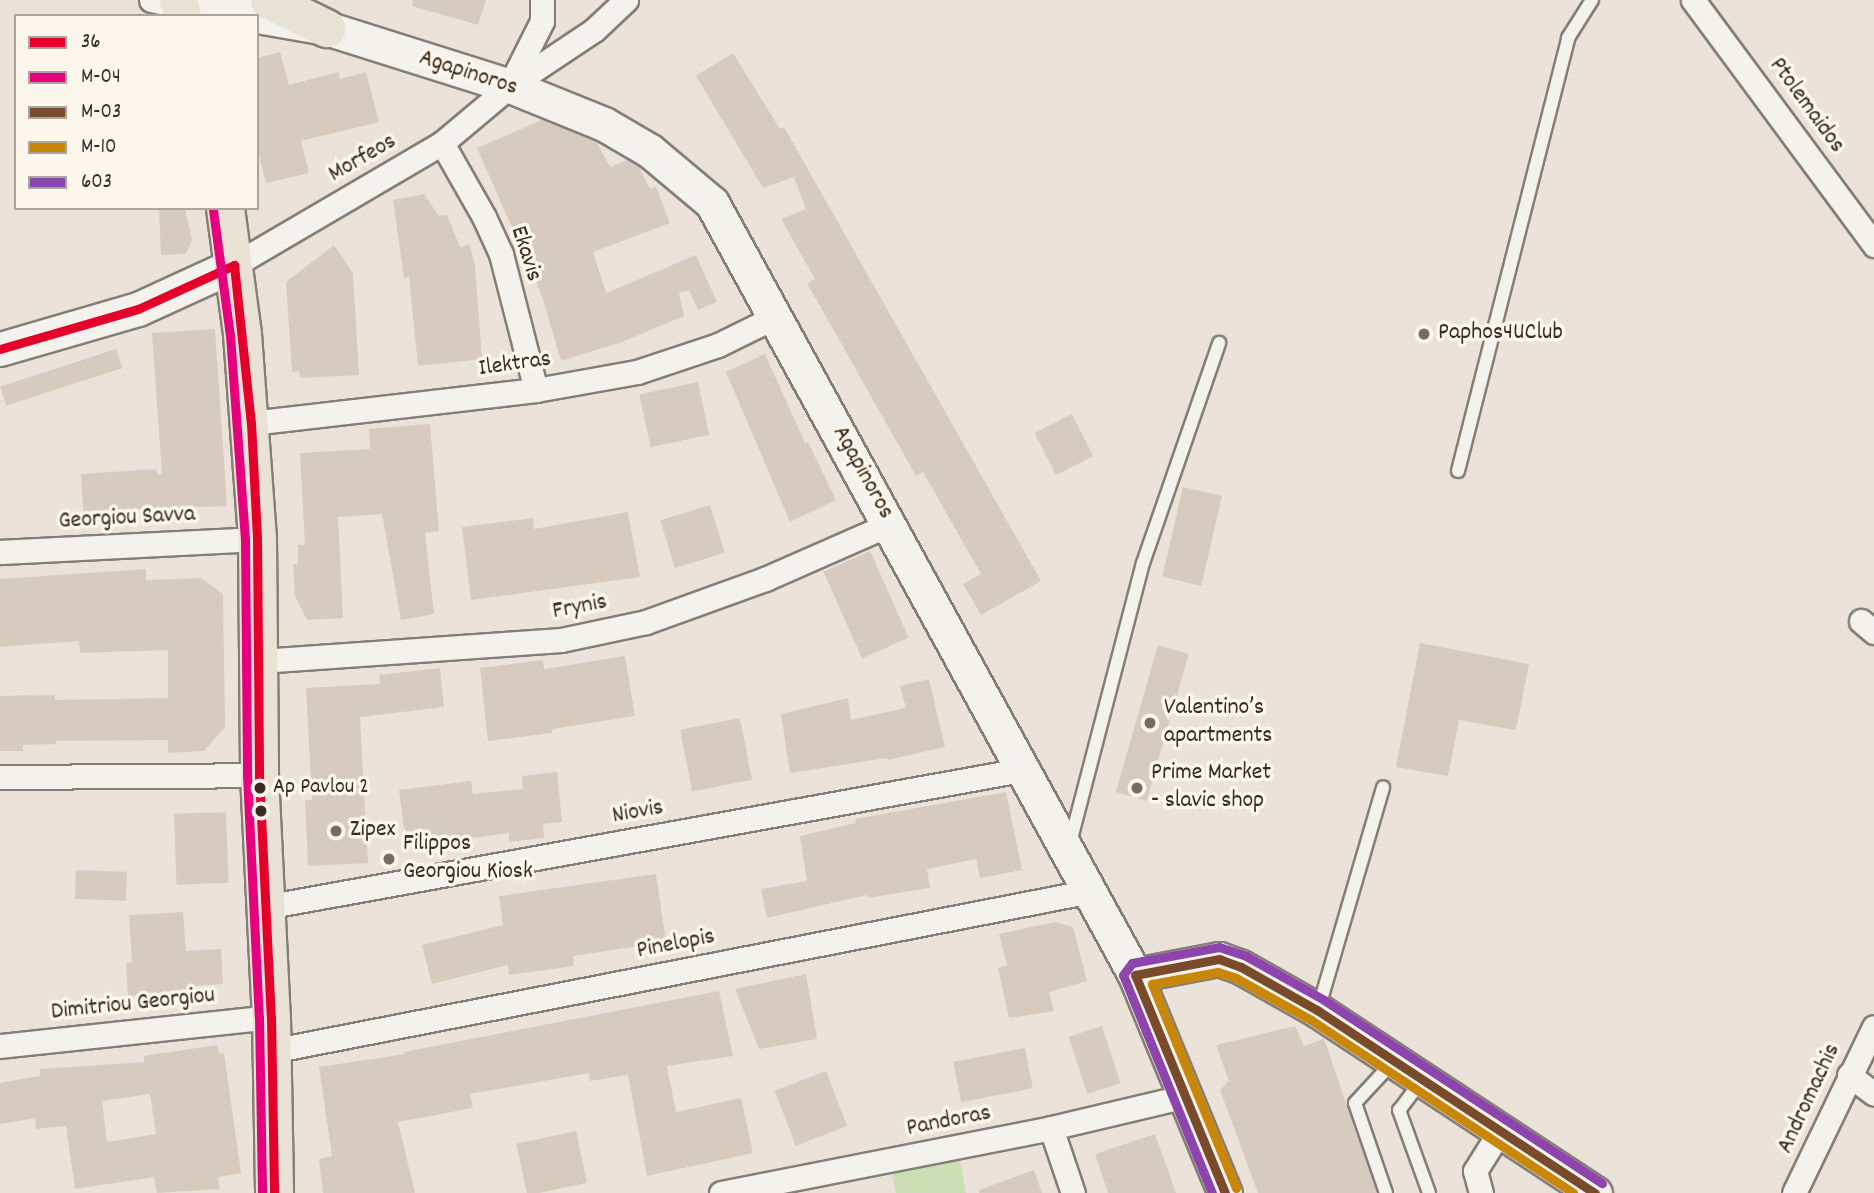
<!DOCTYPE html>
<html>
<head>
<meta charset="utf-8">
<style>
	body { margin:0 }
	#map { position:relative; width:1874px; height:1193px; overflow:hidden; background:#ebe3d9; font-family:Dekko,sans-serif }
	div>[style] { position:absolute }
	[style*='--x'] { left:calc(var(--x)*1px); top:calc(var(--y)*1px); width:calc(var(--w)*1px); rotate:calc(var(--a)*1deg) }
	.green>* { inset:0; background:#cbdeb4 }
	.building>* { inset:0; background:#d7cbc0; transform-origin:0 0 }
	.roads { filter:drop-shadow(2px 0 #857e77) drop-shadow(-2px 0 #857e77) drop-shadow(0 2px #857e77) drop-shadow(0 -2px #857e77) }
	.lane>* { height:12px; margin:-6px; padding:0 6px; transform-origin:6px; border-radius:6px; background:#f4f2ed }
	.street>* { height:23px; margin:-11.5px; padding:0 11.5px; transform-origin:11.5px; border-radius:11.5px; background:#f4f2ed }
	.secondary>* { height:33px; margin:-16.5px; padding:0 16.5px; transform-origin:16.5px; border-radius:16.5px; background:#f4f2ed }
	.primary>* { height:37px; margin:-18.5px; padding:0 18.5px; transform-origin:18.5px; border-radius:18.5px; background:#e8e3d4 }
	.bus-1>* { height:9px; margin:-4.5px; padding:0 4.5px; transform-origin:4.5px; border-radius:4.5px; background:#e4002b }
	.bus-2>* { height:9px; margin:-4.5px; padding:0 4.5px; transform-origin:4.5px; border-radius:4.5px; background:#e5007d }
	.bus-3>* { height:9px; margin:-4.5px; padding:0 4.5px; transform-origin:4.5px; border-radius:4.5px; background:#7a4b2a }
	.bus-4>* { height:9px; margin:-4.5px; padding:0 4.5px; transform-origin:4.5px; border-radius:4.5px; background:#c88708 }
	.bus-5>* { height:9px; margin:-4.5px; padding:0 4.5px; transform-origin:4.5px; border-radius:4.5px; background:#8e44ad }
	.dots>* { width:19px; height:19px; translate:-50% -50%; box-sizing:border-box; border:4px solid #fbf7ec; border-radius:50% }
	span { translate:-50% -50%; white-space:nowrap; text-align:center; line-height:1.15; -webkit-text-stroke:7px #fbf7ec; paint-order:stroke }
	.bus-label { font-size:22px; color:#3b2a1e }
	.left { translate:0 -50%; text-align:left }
	.street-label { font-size:24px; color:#3b2a1e }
	.poi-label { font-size:24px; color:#3b2a1e }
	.legend { position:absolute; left:14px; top:14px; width:245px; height:196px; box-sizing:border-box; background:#fbf7ec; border:2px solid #aea59a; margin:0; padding:9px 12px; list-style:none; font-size:21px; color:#3b2a1e }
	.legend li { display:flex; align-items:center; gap:14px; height:35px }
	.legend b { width:35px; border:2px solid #aea59a }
</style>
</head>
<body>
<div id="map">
	<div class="green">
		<i style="clip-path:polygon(959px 1154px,966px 1193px,896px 1193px,891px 1168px)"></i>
	</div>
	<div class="building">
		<i style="clip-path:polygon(413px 0,486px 0,478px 25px,412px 6px)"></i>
		<i style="clip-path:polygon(280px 52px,289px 85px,338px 72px,340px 79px,366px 72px,379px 122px,301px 141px,309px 173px,266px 183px,257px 147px,257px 58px)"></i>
		<i style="clip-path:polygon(733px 53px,780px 129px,784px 127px,1041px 581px,981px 615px,963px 584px,981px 574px,923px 472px,916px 476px,807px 283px,815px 279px,781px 219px,806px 209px,794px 177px,763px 188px,696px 76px)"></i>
		<i style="clip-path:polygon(542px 120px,596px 141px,610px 167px,628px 160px,639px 167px,650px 189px,656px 187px,670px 223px,593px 252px,606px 293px,696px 255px,717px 302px,698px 310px,689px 290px,679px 293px,684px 316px,622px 342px,561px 361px,542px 296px,477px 148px)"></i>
		<i style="clip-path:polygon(424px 194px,439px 216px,447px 215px,460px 247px,470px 245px,475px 266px,482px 359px,418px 366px,409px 277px,404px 278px,393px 200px)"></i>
		<i style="clip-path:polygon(159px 208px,185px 208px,192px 240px,186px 254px,161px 255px)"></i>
		<i style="clip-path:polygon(334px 245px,353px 273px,359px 375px,300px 378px,299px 371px,292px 372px,286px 282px)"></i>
		<i style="clip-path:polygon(215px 329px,227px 506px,134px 509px,135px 518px,84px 522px,81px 474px,156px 469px,158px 475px,162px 474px,152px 333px)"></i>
		<i style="left:116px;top:349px;width:20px;height:122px;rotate:72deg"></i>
		<i style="clip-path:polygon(765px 354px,805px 443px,808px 442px,836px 500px,790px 522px,726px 372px)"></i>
		<i style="left:698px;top:382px;width:54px;height:60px;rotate:78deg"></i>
		<i style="left:1072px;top:414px;width:47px;height:42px;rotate:63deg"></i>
		<i style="clip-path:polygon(430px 424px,439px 531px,425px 533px,434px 614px,401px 620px,382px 514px,338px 517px,343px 618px,307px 620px,295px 596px,293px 564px,298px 564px,298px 545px,305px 545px,300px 453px,370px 449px,369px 429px)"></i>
		<i style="left:1183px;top:487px;width:40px;height:92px;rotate:13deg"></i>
		<i style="left:710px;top:505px;width:50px;height:52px;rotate:73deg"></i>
		<i style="clip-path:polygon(628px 512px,640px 577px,471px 600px,462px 527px,533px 518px,534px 529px)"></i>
		<i style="left:870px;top:551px;width:95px;height:51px;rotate:66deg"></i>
		<i style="clip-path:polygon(146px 569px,146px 580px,201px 578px,223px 594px,225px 727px,204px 751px,168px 753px,168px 740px,56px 741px,56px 744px,23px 745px,23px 751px,0 751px,0 696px,55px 695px,55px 700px,168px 698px,168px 650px,80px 653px,79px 641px,0 647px,0 579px)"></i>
		<i style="clip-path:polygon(1420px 643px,1529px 664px,1516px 730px,1459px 720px,1448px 776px,1396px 767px)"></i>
		<i style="left:1158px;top:645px;width:32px;height:153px;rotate:16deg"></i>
		<i style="clip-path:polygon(625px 656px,635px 716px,552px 729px,552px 733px,488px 741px,480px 668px,543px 660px,544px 669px)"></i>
		<i style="clip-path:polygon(440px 668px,444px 707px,360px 717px,368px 863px,308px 866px,305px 800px,312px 800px,306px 688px,380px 684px,379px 675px)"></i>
		<i style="clip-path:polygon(929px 679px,945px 747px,888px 760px,887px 758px,790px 773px,781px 714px,848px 698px,851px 720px,906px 708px,900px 686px)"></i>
		<i style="left:740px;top:718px;width:63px;height:61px;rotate:79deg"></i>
		<i style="clip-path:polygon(557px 772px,562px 822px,543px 824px,544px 838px,509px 842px,509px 833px,406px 847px,399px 790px,471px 781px,473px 794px,523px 789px,522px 776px)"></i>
		<i style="clip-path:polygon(1006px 792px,1022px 870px,980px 878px,976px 859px,927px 869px,930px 888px,868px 898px,867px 895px,767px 918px,761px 889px,807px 881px,800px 836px,856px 823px,855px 819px)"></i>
		<i style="left:226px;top:812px;width:71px;height:52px;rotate:88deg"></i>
		<i style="left:76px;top:870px;width:51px;height:29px;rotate:2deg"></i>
		<i style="clip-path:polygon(656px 874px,666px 942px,573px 956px,574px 966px,509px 975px,508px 965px,432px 984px,422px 945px,503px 925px,499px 896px)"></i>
		<i style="clip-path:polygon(183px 912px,186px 951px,221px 949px,223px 984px,193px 986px,194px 992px,128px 996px,126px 963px,132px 962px,129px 915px)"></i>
		<i style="clip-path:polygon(1055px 922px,1073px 927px,1087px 981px,1049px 992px,1054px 1011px,1009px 1018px,998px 968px,1007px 965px,999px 934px)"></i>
		<i style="clip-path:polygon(806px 974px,817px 1039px,759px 1049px,735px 989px)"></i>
		<i style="clip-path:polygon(719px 991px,733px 1056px,667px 1066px,676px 1112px,741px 1098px,753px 1153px,647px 1176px,628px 1075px,590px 1081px,589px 1073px,470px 1094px,473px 1108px,398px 1122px,415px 1193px,323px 1193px,319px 1159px,332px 1156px,319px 1067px,405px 1054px,404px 1052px)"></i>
		<i style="left:1102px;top:1026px;width:60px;height:35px;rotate:72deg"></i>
		<i style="clip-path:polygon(1295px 1026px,1304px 1046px,1324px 1039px,1377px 1193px,1258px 1193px,1220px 1090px,1229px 1081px,1216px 1045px)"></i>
		<i style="clip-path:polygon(evenodd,217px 1045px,219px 1054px,224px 1053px,241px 1173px,218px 1177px,220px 1189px,157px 1193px,154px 1177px,75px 1189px,66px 1126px,36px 1129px,35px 1118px,0 1124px,0 1083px,40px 1076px,40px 1069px,144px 1062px,144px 1056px,217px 1045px,150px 1094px,156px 1134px,107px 1142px,102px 1101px,150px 1094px)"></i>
		<i style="left:1025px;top:1048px;width:41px;height:73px;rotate:79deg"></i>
		<i style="left:826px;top:1071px;width:59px;height:55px;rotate:69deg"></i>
		<i style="left:576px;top:1131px;width:53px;height:61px;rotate:78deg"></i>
		<i style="clip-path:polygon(1155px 1134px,1176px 1193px,1108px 1193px,1095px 1154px)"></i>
		<i style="clip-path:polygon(1034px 1170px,1042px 1193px,979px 1193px,979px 1190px)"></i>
	</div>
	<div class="roads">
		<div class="lane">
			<i style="--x:1458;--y:471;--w:447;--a:-75.7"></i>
			<i style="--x:1568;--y:38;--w:45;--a:-57.7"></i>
			<i style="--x:1070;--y:843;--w:289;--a:-75.4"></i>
			<i style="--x:1143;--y:563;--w:233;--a:-70.9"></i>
			<i style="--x:1318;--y:1010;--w:232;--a:-73.7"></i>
			<i style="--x:1422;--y:1080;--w:38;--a:127"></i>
			<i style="--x:1399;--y:1110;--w:88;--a:70.1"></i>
			<i style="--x:1386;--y:1193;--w:95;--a:-109"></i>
			<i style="--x:1355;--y:1103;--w:54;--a:-47.2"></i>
		</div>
		<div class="street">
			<i style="--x:151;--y:0;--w:30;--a:12"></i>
			<i style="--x:1693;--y:0;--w:305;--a:53.5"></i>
			<i style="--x:511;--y:83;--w:69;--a:-63.4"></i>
			<i style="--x:542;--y:21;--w:21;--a:-90"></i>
			<i style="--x:442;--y:143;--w:85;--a:60.4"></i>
			<i style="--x:484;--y:217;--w:41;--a:65.3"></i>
			<i style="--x:501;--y:254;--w:140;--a:75.6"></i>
			<i style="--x:234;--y:265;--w:241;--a:-30.4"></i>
			<i style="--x:442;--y:143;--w:89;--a:-40"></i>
			<i style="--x:510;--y:86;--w:101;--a:-33.7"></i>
			<i style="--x:594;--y:30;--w:44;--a:-43.2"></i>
			<i style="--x:251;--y:423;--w:287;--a:-6.6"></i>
			<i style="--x:536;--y:390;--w:103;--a:-10.1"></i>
			<i style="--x:637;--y:372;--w:85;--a:-18.4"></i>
			<i style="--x:718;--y:345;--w:64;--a:-26.2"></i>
			<i style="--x:0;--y:552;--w:257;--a:-2.9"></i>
			<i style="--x:1861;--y:621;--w:17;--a:40"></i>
			<i style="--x:260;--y:661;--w:302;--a:-4"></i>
			<i style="--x:561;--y:640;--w:87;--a:-12"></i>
			<i style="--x:646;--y:622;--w:127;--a:-19.9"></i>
			<i style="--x:765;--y:579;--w:137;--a:-23.7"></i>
			<i style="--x:0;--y:777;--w:259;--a:-0.4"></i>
			<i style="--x:265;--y:907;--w:768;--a:-10.27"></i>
			<i style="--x:0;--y:1046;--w:273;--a:-6.1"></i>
			<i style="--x:271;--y:1051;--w:835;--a:-11.04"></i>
			<i style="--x:1849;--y:1075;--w:31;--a:37"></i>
			<i style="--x:1051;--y:1128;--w:69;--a:71.3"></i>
			<i style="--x:721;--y:1193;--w:336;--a:-11.1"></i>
			<i style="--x:1051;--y:1128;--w:139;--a:-13.3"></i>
			<i style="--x:1481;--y:1193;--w:23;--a:-105"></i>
			<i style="--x:1475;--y:1171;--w:47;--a:-58"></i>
			<i style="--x:1794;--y:1193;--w:184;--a:-64.3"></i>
		</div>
		<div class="secondary">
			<i style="--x:180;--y:6;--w:78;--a:7.4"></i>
			<i style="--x:257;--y:16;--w:70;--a:9.9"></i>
			<i style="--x:326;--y:28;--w:193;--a:17.5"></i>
			<i style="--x:510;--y:86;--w:101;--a:22"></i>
			<i style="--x:604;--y:124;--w:53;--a:30.4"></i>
			<i style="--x:650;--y:151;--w:81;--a:40"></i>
			<i style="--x:712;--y:203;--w:880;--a:61.28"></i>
			<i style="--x:1135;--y:975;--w:236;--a:67.6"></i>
			<i style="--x:0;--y:349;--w:144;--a:-16.2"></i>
			<i style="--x:138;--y:309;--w:106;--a:-24.6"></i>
			<i style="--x:1135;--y:975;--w:86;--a:-10.8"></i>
			<i style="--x:1219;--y:959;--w:23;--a:20"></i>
			<i style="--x:1241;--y:967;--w:87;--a:29.5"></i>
			<i style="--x:1317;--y:1010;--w:333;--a:33.4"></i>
		</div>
		<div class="primary">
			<i style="--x:178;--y:0;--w:16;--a:76"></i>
			<i style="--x:269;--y:0;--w:64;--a:26.2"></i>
			<i style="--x:225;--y:208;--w:127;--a:82.3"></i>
			<i style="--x:242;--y:334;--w:206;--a:85.8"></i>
			<i style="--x:257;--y:539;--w:236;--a:89.5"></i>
			<i style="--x:259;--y:775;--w:242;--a:87.2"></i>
			<i style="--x:271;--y:1017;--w:176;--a:89"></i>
		</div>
	</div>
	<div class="bus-1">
		<i style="--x:0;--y:349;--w:144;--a:-16.2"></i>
		<i style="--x:138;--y:309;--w:106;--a:-24.6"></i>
		<i style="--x:234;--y:265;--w:159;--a:83.9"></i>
		<i style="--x:251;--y:423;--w:116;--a:87"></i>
		<i style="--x:257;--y:539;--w:236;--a:89.5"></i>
		<i style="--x:259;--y:775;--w:242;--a:87.2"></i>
		<i style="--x:271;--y:1017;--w:176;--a:89"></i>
	</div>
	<div class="bus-2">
		<i style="--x:213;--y:210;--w:126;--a:82.3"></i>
		<i style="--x:230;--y:335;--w:205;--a:85.8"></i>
		<i style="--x:245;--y:539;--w:236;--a:89.5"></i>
		<i style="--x:247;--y:775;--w:242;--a:87.2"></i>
		<i style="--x:259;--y:1017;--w:176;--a:89"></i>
	</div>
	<div class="bus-3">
		<i style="--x:1225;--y:1193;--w:236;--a:-112.4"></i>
		<i style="--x:1135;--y:975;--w:86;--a:-10.8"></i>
		<i style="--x:1219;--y:959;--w:23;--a:20"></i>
		<i style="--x:1241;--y:967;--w:87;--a:29.5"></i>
		<i style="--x:1317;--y:1010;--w:333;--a:33.4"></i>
	</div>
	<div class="bus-4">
		<i style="--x:1236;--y:1188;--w:221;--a:-112.4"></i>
		<i style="--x:1152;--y:984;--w:67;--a:-10.3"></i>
		<i style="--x:1218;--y:972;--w:19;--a:18"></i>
		<i style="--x:1236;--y:978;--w:86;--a:29.2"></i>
		<i style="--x:1311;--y:1020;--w:314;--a:33.4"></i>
	</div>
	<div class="bus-5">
		<i style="--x:1212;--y:1193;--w:235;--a:-112.2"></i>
		<i style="--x:1123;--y:975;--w:15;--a:-53"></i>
		<i style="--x:1132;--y:963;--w:88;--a:-10.4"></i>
		<i style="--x:1219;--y:947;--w:28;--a:18"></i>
		<i style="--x:1246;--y:956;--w:90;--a:29.4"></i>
		<i style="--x:1324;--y:1000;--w:333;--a:33.4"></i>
	</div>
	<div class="dots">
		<i style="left:1424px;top:334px;background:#796b5f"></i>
		<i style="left:1150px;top:723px;background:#796b5f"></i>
		<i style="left:260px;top:788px;background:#3b2a1e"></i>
		<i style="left:1137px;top:788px;background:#796b5f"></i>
		<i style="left:261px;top:811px;background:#3b2a1e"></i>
		<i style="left:336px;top:831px;background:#796b5f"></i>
		<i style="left:389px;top:859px;background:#796b5f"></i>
	</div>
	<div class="bus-label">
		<span class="left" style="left:273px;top:788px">Ap Pavlou 2</span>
	</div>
	<div class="street-label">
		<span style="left:468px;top:74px;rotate:18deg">Agapinoros</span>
		<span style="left:1806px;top:106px;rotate:54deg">Ptolemaidos</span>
		<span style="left:363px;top:159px;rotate:-30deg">Morfeos</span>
		<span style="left:525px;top:254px;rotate:72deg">Ekavis</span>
		<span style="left:515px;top:365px;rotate:-8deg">Ilektras</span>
		<span style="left:862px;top:473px;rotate:61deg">Agapinoros</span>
		<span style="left:127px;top:519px;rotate:-3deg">Georgiou Savva</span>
		<span style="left:580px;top:608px;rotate:-11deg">Frynis</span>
		<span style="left:638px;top:813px;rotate:-10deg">Niovis</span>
		<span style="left:676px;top:945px;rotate:-11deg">Pinelopis</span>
		<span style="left:133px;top:1005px;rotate:-6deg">Dimitriou Georgiou</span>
		<span style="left:1810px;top:1099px;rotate:-65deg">Andromachis</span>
		<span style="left:949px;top:1122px;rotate:-11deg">Pandoras</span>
	</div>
	<div class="poi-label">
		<span class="left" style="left:1438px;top:334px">Paphos4UClub</span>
		<span class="left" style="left:1164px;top:723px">Valentino’s<br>apartments</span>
		<span class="left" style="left:1151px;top:788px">Prime Market<br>- slavic shop</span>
		<span class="left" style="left:350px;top:831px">Zipex</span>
		<span class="left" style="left:403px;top:859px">Filippos<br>Georgiou Kiosk</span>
	</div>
	<ul class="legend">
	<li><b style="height:9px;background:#e4002b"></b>36</li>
	<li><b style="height:9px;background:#e5007d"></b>M-04</li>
	<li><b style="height:9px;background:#7a4b2a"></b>M-03</li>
	<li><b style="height:9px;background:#c88708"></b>M-10</li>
	<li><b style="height:9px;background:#8e44ad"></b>603</li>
	</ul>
</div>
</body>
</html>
